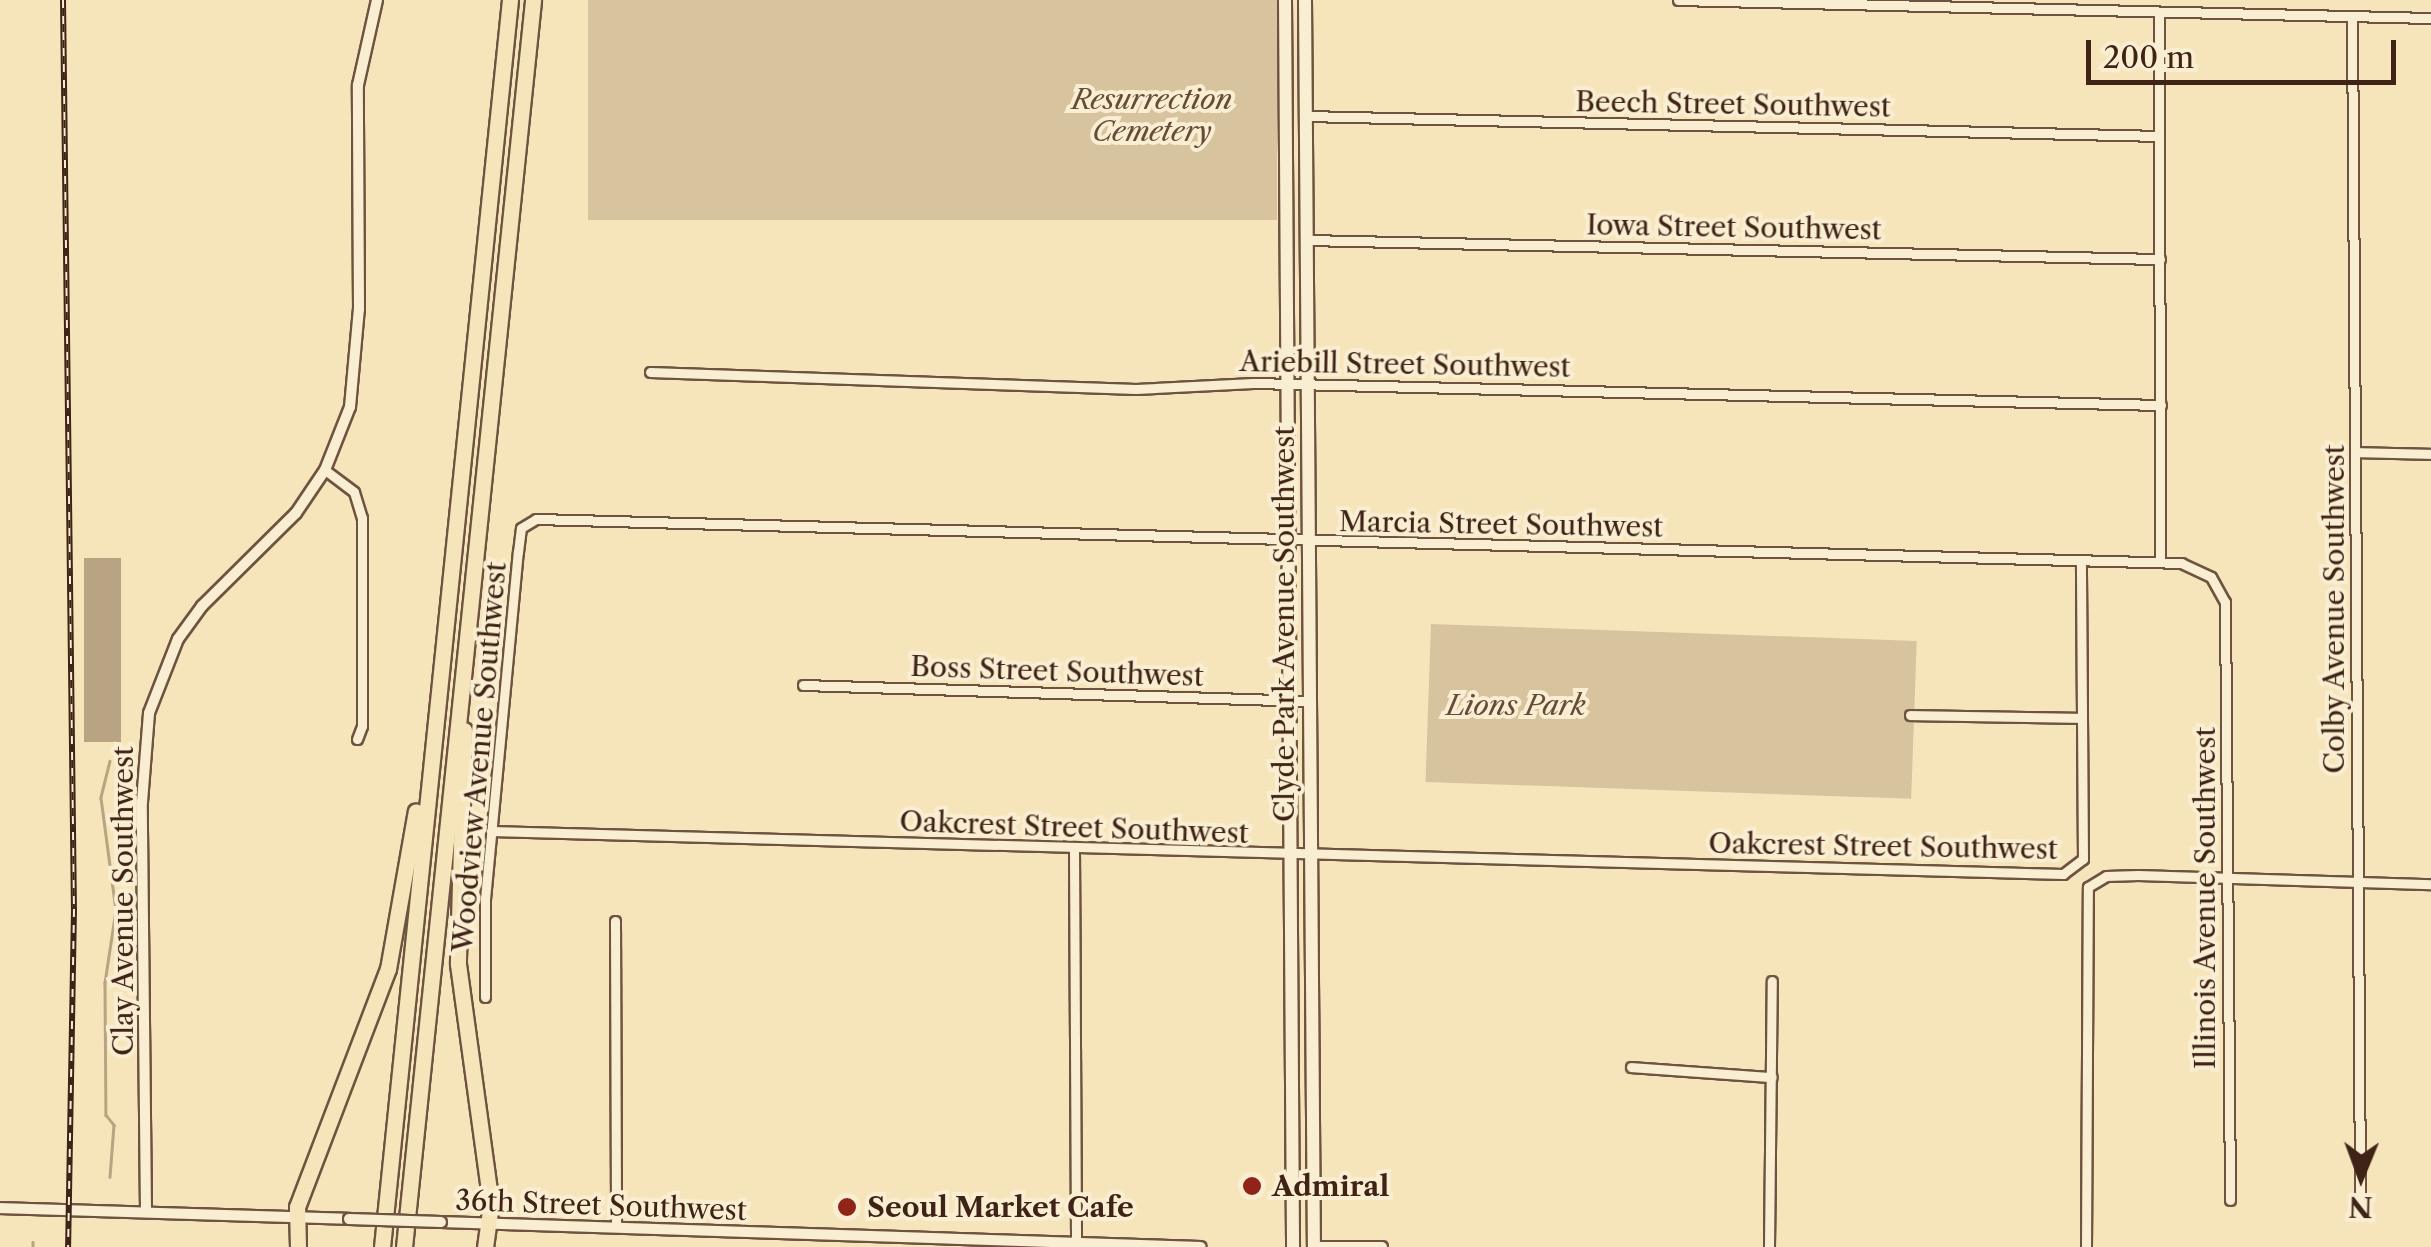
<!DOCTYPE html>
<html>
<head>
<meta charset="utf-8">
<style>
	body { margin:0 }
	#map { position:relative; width:2431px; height:1247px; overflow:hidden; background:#f6e5ba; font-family:"Libre Caslon Text",serif }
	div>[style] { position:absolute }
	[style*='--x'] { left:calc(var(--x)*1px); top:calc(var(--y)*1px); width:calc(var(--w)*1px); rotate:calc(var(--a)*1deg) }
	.green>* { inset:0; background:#d7c49e; transform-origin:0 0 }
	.water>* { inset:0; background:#b8a383; transform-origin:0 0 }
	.stream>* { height:2.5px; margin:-1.25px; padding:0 1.25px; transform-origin:1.25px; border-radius:1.25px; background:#b8a383 }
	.roads { filter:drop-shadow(2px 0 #6e5440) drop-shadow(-2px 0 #6e5440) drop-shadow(0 2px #6e5440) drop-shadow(0 -2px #6e5440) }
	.minor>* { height:9px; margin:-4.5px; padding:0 4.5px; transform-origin:4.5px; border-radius:4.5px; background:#f9eed2 }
	.tertiary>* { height:10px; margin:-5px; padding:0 5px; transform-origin:5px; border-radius:5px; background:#f9eed2 }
	.secondary>* { height:12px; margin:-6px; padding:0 6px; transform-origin:6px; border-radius:6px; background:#f9eed2 }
	.motorway>* { height:15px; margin:-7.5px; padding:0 7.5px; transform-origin:7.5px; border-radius:7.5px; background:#f6e5ba }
	.rail>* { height:6px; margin-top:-3px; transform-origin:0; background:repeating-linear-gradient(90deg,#f9eed2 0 8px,#402317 0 16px); box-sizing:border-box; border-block:2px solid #402317 }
	.bridges { filter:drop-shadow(2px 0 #6e5440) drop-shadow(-2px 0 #6e5440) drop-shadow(0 2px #6e5440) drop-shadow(0 -2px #6e5440) }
	.tertiary-bridge>* { height:10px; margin:-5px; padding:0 5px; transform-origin:5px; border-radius:5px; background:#f9eed2 }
	.dots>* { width:28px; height:28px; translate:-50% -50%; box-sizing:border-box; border:5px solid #f9eed2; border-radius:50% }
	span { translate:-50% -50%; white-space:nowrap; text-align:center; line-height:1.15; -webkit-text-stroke:8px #f9eed2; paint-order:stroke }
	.park-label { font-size:28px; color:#664b39; font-style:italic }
	.street-label { font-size:28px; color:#402317 }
	.poi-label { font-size:28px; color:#402317; font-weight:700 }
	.left { translate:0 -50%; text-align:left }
	.north { position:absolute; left:2311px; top:1127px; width:100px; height:100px; -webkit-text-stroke:8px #f9eed2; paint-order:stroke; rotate:181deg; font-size:28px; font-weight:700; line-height:40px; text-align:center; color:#402317 }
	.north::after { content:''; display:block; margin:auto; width:35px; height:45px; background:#402317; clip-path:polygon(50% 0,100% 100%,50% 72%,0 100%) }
	.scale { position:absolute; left:2086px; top:40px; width:310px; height:45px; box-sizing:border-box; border:5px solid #402317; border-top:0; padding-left:12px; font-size:30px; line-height:35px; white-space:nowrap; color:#402317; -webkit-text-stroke:8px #f9eed2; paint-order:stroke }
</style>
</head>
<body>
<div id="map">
	<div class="green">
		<i style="left:588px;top:0;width:689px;height:220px"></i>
		<i style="left:1431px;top:624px;width:486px;height:158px;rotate:2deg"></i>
	</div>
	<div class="water">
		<i style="left:84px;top:558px;width:37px;height:184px"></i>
	</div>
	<div class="stream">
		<i style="--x:110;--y:761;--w:38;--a:104"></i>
		<i style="--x:101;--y:798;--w:113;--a:82.4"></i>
		<i style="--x:116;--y:910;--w:74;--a:98.6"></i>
		<i style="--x:105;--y:983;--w:132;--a:89.6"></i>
		<i style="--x:106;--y:1115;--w:13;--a:51"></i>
		<i style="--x:114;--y:1125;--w:52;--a:94.4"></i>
		<i style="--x:33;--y:1242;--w:5;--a:90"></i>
	</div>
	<div class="roads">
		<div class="minor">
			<i style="--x:1678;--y:0;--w:753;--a:1.37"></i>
			<i style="--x:2159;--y:12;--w:550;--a:89.9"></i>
			<i style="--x:2352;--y:17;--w:1185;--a:89.61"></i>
			<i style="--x:1306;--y:116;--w:853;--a:1.34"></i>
			<i style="--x:1307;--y:240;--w:853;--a:1.28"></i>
			<i style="--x:650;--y:372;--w:486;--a:2"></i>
			<i style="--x:1136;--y:389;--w:117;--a:-2.9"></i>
			<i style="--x:1253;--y:383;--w:908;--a:1.39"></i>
			<i style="--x:2356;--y:452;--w:75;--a:1.5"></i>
			<i style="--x:325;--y:470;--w:36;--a:37"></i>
			<i style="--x:354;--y:492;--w:27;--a:73"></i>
			<i style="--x:362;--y:518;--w:208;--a:90"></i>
			<i style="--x:362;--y:726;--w:14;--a:111"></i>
			<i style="--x:803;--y:685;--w:506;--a:1.81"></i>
			<i style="--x:1910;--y:715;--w:172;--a:1"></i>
			<i style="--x:491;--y:831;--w:1573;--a:1.57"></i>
			<i style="--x:2063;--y:874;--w:25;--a:-37"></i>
			<i style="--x:2083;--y:859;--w:299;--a:-90.4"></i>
			<i style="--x:1074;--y:850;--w:393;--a:89.7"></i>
			<i style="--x:615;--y:921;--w:306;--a:89.8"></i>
			<i style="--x:485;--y:997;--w:98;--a:-90"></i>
			<i style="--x:485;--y:899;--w:349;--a:-84.6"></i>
			<i style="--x:518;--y:552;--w:24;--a:-83"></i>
			<i style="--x:521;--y:528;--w:17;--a:-31"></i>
			<i style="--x:536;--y:519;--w:1646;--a:1.53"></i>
			<i style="--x:2181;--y:563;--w:33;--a:25"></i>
			<i style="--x:2211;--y:577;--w:29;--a:61"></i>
			<i style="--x:2225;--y:602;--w:598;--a:89.52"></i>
			<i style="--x:1631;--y:1067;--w:141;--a:4.1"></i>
			<i style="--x:1769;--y:1247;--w:266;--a:-89.4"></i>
			<i style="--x:2086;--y:1247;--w:360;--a:-89.7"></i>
			<i style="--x:2088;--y:887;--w:21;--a:-31"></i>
			<i style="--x:2106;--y:876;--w:32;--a:-2"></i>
			<i style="--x:2138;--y:875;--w:293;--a:1.8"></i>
		</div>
		<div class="tertiary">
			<i style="--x:0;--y:1208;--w:349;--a:1.8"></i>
			<i style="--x:146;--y:1211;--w:409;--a:-90.6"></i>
			<i style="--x:142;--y:802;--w:89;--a:-85.5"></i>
			<i style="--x:149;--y:713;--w:79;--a:-68.6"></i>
			<i style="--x:178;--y:639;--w:41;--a:-54"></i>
			<i style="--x:202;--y:606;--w:132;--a:-44.7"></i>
			<i style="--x:296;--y:513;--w:52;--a:-56"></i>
			<i style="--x:325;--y:470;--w:68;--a:-68.4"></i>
			<i style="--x:350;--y:407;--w:98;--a:-84.8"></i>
			<i style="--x:359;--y:309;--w:224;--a:-90.3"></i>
			<i style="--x:358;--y:85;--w:87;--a:-77.4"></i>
			<i style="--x:441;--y:1222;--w:760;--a:1.88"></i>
			<i style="--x:1321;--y:1247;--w:61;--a:0"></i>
		</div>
		<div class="secondary">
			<i style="--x:1285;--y:0;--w:1247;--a:89.63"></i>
			<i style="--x:1305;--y:0;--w:1247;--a:89.59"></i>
		</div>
		<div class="motorway">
			<i style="--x:464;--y:730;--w:234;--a:91.5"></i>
			<i style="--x:458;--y:964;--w:242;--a:82.2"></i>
			<i style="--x:491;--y:1204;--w:43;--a:97.9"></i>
			<i style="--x:298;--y:1247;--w:40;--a:-91.4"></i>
			<i style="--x:297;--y:1207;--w:255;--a:-69.1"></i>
			<i style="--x:388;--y:969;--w:160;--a:-80"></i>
			<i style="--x:382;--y:1247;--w:1254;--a:-84.14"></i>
			<i style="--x:404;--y:1247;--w:1254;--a:-84.09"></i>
		</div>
	</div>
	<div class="rail">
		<i style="--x:63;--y:0;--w:909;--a:89.31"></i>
		<i style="--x:74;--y:909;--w:338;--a:91"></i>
	</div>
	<div class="bridges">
		<div class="tertiary-bridge">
			<i style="--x:349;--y:1219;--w:92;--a:1.9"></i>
		</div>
	</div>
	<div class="dots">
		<i style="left:1252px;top:1186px;background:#8f2418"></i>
		<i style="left:847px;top:1207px;background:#8f2418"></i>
	</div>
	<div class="park-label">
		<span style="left:1152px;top:115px">Resurrection<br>Cemetery</span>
		<span style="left:1516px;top:705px">Lions Park</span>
	</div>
	<div class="street-label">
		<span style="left:1733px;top:104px;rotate:1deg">Beech Street Southwest</span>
		<span style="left:1734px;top:227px;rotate:1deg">Iowa Street Southwest</span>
		<span style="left:1405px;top:364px;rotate:1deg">Ariebill Street Southwest</span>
		<span style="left:1501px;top:524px;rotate:1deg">Marcia Street Southwest</span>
		<span style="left:2334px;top:609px;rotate:-90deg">Colby Avenue Southwest</span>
		<span style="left:1284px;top:624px;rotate:-90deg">Clyde Park Avenue Southwest</span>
		<span style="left:1057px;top:671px;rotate:2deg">Boss Street Southwest</span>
		<span style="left:479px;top:757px;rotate:-85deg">Woodview Avenue Southwest</span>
		<span style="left:1074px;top:827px;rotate:2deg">Oakcrest Street Southwest</span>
		<span style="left:1883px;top:846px;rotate:1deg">Oakcrest Street Southwest</span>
		<span style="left:2205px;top:898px;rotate:-90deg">Illinois Avenue Southwest</span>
		<span style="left:123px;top:901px;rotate:-90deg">Clay Avenue Southwest</span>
		<span style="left:601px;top:1205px;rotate:2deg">36th Street Southwest</span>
	</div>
	<div class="poi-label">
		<span class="left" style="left:1272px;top:1186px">Admiral</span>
		<span class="left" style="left:867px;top:1207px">Seoul Market Cafe</span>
	</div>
	<div class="north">N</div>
	<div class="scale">200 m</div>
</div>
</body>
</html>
